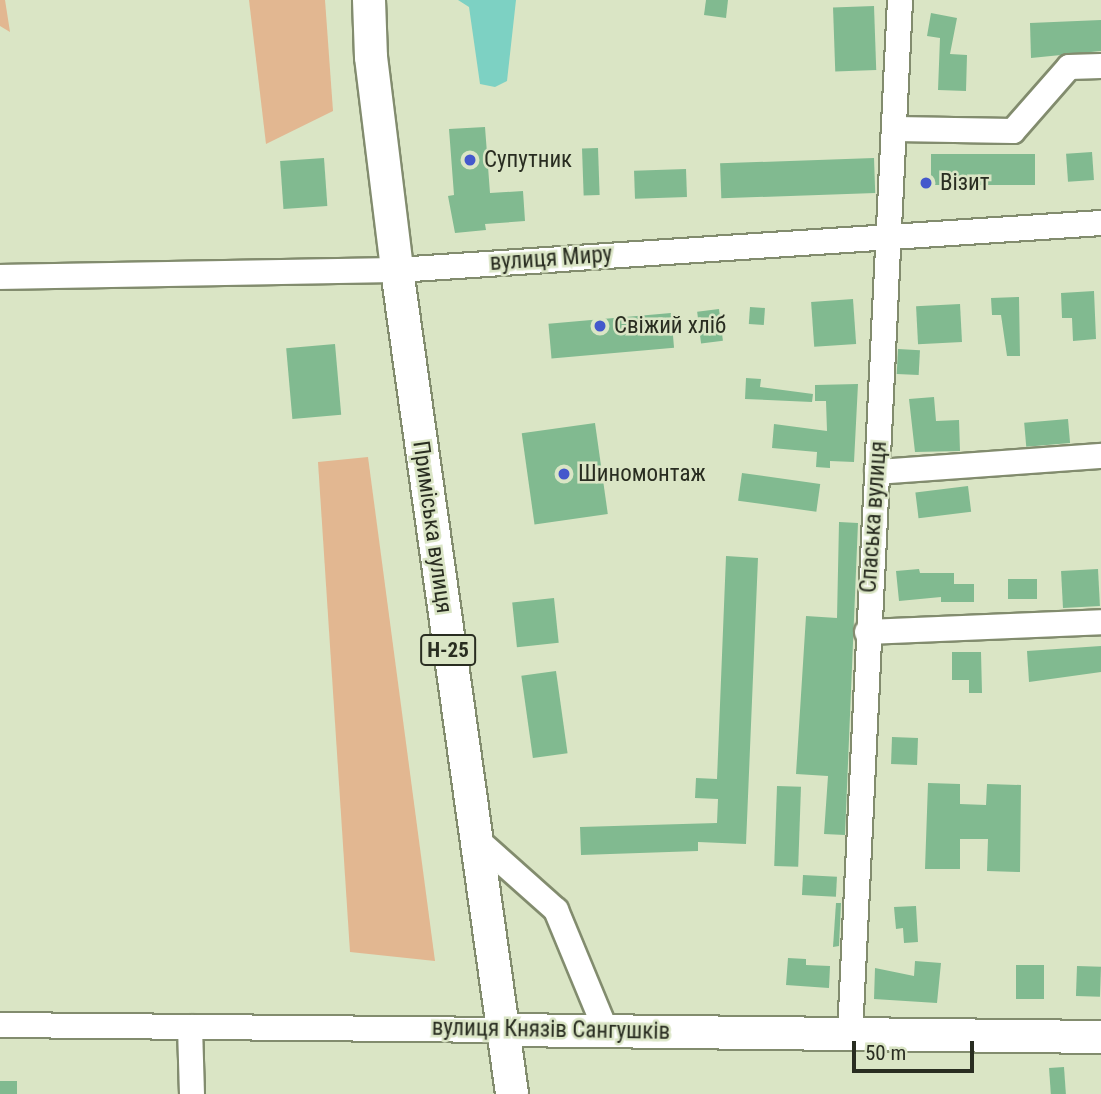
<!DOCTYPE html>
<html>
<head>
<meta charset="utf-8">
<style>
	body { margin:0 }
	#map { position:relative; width:1101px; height:1094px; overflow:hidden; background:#dae5c5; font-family:"Roboto Condensed",sans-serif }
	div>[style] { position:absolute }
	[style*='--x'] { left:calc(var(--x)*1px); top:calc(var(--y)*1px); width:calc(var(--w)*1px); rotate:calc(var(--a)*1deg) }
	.green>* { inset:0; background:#e2b791 }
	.water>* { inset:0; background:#7dd1c3 }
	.building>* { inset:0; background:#81ba90; transform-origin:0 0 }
	.roads { filter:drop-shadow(2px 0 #828c6e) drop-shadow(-2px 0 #828c6e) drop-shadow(0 2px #828c6e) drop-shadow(0 -2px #828c6e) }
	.minor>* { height:24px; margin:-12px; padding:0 12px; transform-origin:12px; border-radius:12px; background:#fff }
	.major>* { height:32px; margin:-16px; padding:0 16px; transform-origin:16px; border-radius:16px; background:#fff }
	.dots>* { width:19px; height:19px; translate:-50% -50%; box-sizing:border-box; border:4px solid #dae5c5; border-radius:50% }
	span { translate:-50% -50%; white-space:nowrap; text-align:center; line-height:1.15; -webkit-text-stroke:5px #dae5c5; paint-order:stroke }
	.shield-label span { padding:2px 5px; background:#dae5c5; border:2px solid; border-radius:5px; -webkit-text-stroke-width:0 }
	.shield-label { font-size:21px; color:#292d21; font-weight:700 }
	.poi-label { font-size:23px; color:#292d21 }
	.left { translate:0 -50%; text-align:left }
	.street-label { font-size:23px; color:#292d21 }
	.scale { position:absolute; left:852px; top:1041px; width:122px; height:32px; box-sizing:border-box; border:4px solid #292d21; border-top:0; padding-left:9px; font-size:21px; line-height:24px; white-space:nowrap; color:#292d21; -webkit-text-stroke:5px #dae5c5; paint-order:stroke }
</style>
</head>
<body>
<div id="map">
	<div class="green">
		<i style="clip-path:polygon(0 0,5px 0,10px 32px,0 26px)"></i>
		<i style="clip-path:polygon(249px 0,325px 0,333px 111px,266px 144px)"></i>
		<i style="clip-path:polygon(368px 457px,435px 961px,350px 952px,318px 462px)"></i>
	</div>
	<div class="water">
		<i style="clip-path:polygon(458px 0,516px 0,507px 81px,495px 87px,480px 84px,469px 7px)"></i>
	</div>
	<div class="building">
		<i style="clip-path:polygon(706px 0,728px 0,726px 18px,704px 15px)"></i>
		<i style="left:874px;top:6px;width:64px;height:41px;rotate:88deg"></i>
		<i style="clip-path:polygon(931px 13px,957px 18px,950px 54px,967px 55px,966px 91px,938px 90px,940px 38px,927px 36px)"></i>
		<i style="clip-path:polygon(1101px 20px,1101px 51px,1031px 58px,1030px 23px)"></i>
		<i style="clip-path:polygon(485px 127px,490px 193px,523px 191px,525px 221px,485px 224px,486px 230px,455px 233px,448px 196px,454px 195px,449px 129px)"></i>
		<i style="left:598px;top:148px;width:47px;height:16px;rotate:88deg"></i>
		<i style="left:1092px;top:152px;width:28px;height:26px;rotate:86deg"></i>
		<i style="left:1035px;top:154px;width:31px;height:104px;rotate:90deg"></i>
		<i style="left:324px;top:158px;width:48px;height:44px;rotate:86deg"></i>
		<i style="left:874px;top:158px;width:35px;height:154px;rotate:88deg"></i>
		<i style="left:686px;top:169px;width:28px;height:52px;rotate:88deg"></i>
		<i style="clip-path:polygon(1094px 291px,1096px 339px,1073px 341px,1072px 318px,1062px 318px,1061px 293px)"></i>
		<i style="clip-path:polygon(1019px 297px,1020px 356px,1007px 356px,1001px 315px,992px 315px,991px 298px)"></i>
		<i style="left:853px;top:299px;width:45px;height:42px;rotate:86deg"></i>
		<i style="left:960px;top:304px;width:38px;height:44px;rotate:87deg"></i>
		<i style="left:750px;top:307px;width:15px;height:17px;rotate:4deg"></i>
		<i style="left:719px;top:309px;width:32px;height:22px;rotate:83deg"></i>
		<i style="left:671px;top:313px;width:35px;height:123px;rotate:85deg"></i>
		<i style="left:335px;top:344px;width:71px;height:49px;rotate:85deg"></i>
		<i style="left:898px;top:349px;width:22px;height:25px;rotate:3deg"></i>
		<i style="clip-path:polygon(746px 378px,761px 379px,760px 387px,813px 394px,812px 402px,745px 399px)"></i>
		<i style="clip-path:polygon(858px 384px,854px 462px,830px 461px,830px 468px,816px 467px,817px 452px,772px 448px,774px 424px,827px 431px,826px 401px,815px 401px,815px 385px)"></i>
		<i style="clip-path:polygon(934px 397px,936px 421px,959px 420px,960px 451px,915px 452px,909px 399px)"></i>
		<i style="left:1068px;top:419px;width:24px;height:44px;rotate:85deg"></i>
		<i style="left:595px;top:423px;width:92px;height:74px;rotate:82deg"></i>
		<i style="left:742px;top:473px;width:79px;height:28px;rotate:8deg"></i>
		<i style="left:968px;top:486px;width:26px;height:53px;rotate:83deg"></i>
		<i style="clip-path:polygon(839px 522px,858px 523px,845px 835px,824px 834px,828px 776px,796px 774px,806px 616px,837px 618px)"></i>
		<i style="clip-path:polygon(726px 556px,758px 558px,746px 844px,698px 842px,698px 851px,581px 855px,580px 827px,717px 823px,718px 799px,695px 798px,696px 778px,717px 779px)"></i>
		<i style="clip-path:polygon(919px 569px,920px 573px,954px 573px,954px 584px,974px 584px,974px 602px,941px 602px,941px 597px,899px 601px,896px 571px)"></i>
		<i style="left:1098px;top:569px;width:37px;height:37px;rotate:87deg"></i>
		<i style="left:1008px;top:579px;width:29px;height:20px"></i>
		<i style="left:554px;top:598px;width:45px;height:42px;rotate:84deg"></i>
		<i style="clip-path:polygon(1101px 646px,1101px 672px,1029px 682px,1027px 651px)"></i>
		<i style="clip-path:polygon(952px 652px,981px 652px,982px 693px,969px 693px,969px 680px,952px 680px)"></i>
		<i style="left:556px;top:671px;width:83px;height:35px;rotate:82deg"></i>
		<i style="left:892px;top:737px;width:26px;height:27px;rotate:2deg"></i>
		<i style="clip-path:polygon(928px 783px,960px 784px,960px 804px,986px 805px,987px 784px,1021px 785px,1020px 872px,987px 871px,988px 839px,960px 839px,960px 869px,925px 869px)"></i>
		<i style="left:777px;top:786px;width:24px;height:80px;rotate:2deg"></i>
		<i style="left:803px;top:875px;width:34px;height:20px;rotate:3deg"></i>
		<i style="clip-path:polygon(836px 903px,841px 903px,839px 946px,833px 947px)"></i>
		<i style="clip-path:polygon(916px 906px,918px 942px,904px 943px,903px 928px,896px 929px,894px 907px)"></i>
		<i style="clip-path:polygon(788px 958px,806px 959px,806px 965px,830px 966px,829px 988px,786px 985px)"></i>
		<i style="clip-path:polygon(915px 961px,941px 963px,937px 1003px,874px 999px,875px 968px,914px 976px)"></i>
		<i style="left:1016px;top:965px;width:28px;height:34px"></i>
		<i style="left:1077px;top:966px;width:24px;height:30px;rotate:2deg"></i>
		<i style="left:1064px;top:1067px;width:27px;height:15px;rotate:86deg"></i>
		<i style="left:0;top:1081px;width:17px;height:13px"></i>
	</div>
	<div class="roads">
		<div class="minor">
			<i style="--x:896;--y:129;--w:117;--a:1"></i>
			<i style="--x:1013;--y:131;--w:85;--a:-48.8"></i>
			<i style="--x:1069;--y:67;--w:32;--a:-2"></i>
			<i style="--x:0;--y:277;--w:397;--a:-1"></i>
			<i style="--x:397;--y:270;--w:706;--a:-3.82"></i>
			<i style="--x:877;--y:472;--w:225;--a:-4.1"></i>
			<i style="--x:867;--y:632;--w:234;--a:-2.4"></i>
			<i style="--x:474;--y:837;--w:110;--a:41.7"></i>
			<i style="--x:556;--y:910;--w:131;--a:67.5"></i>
			<i style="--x:0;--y:1025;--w:504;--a:0.57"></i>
			<i style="--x:190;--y:1027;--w:67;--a:88.3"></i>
			<i style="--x:850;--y:1034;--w:1035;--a:-87.23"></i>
		</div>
		<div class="major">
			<i style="--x:369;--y:0;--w:57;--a:88"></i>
			<i style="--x:371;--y:57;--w:215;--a:83"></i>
			<i style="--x:397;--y:270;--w:832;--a:82.05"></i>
			<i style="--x:504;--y:1030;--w:597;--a:0.67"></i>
		</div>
	</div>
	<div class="dots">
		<i style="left:470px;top:160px;background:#4458cc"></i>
		<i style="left:926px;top:183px;background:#4458cc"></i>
		<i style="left:600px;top:326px;background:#4458cc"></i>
		<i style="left:564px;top:474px;background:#4458cc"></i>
	</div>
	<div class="shield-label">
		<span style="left:448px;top:650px">Н-25</span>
	</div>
	<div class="poi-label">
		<span class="left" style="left:484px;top:160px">Супутник</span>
		<span class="left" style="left:940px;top:183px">Візит</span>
		<span class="left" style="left:614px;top:326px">Свіжий хліб</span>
		<span class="left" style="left:578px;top:474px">Шиномонтаж</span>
	</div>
	<div class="street-label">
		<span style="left:551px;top:259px;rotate:-4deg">вулиця Миру</span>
		<span style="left:874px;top:517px;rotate:-86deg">Спаська вулиця</span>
		<span style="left:432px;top:527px;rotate:82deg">Приміська вулиця</span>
		<span style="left:551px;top:1030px;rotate:1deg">вулиця Князів Сангушків</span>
	</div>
	<div class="scale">50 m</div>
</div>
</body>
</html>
